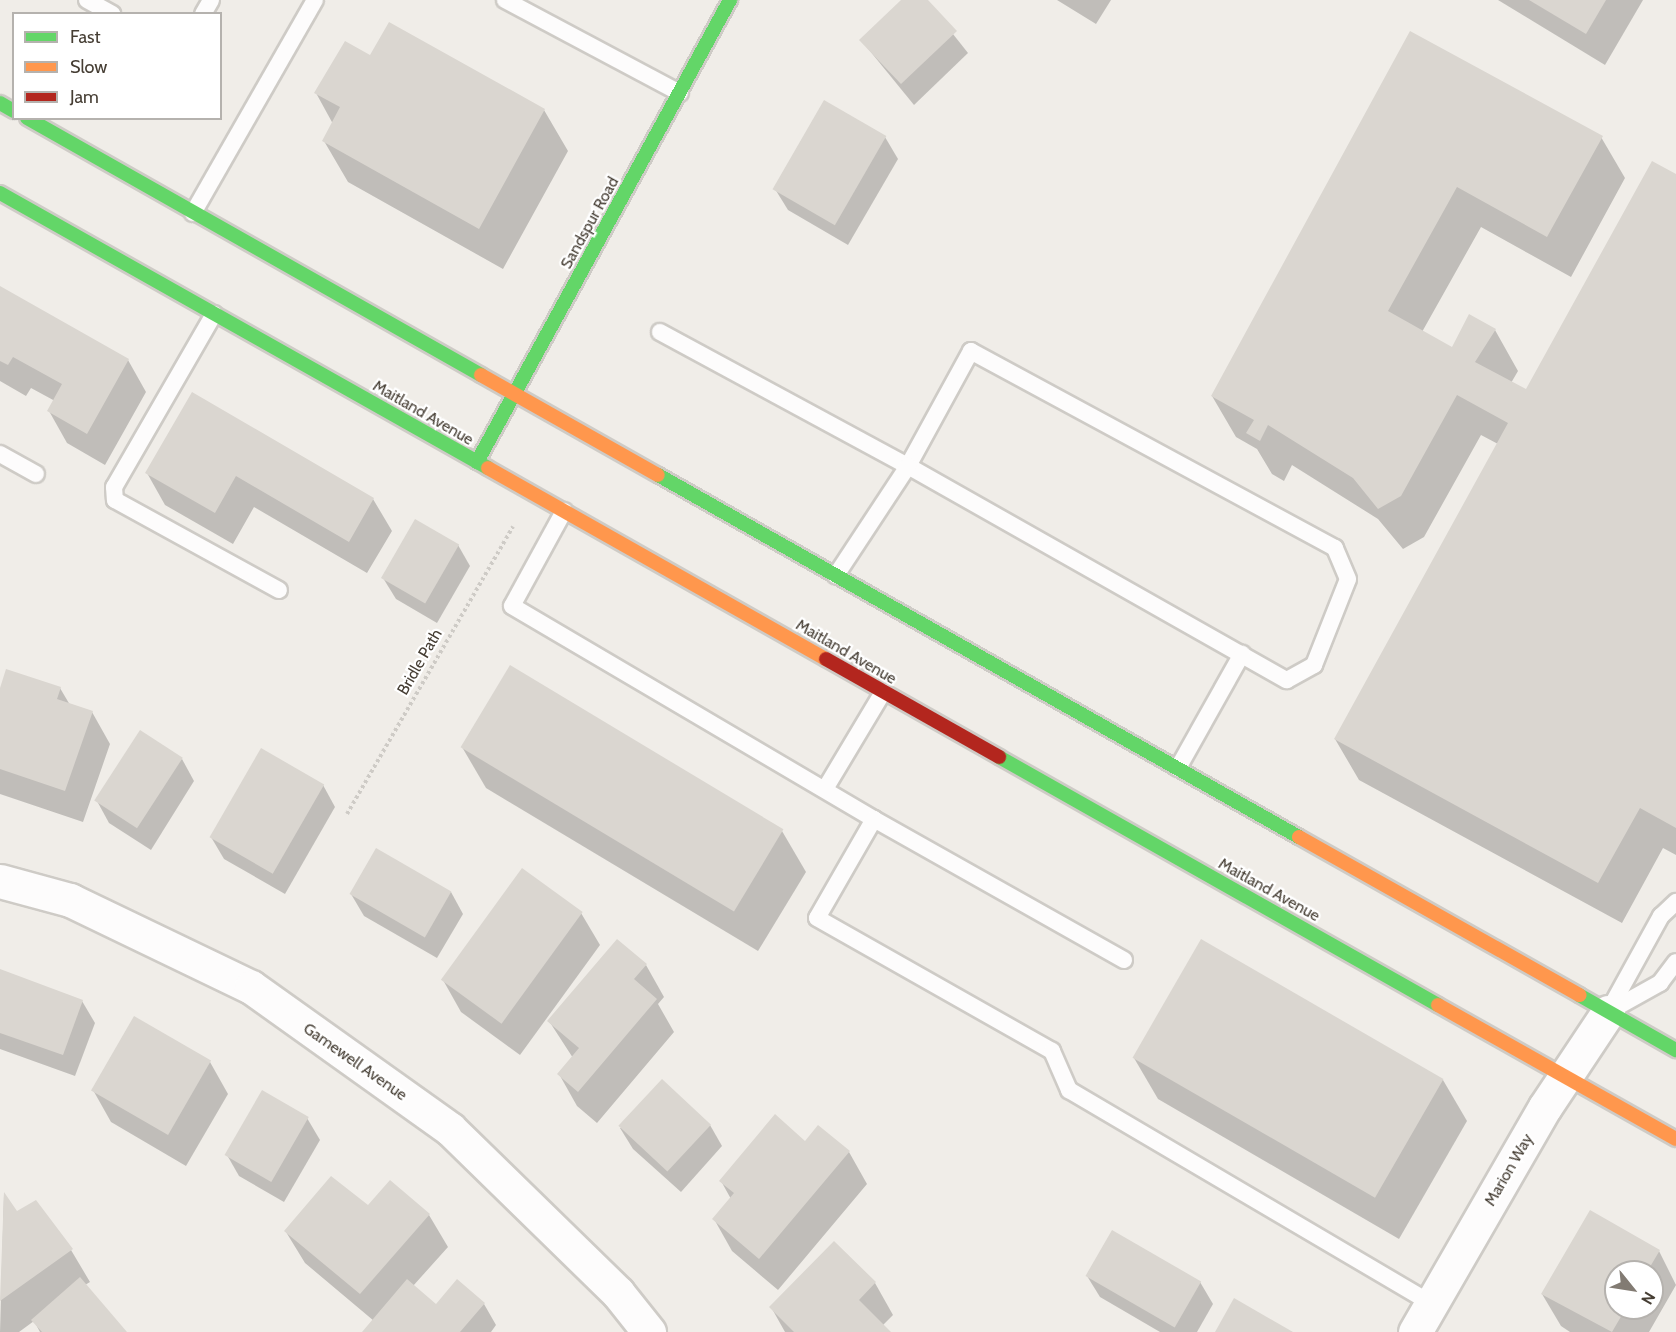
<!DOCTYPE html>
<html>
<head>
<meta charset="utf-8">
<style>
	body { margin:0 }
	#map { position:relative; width:1676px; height:1332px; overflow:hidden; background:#f0ede8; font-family:Cabin,sans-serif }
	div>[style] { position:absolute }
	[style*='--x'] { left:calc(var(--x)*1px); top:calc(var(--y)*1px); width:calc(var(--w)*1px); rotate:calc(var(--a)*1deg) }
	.shadow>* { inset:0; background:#0003 }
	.building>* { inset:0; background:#dad6d0; transform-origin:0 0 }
	.path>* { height:4px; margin-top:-2px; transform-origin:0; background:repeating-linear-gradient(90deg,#cecbc6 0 3px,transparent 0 6px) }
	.roads { filter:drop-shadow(2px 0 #cecbc6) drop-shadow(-2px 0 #cecbc6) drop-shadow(0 2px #cecbc6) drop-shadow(0 -2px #cecbc6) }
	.lane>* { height:16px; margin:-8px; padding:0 8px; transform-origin:8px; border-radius:8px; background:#fdfcfc }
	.street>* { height:33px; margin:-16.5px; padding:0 16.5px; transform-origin:16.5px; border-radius:16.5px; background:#fdfcfc }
	.fast>* { height:14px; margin:-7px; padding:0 7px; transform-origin:7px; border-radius:7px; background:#63d668 }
	.slow>* { height:14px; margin:-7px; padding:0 7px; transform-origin:7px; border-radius:7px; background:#ff974d }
	.jam>* { height:14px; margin:-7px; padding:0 7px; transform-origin:7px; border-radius:7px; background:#b3261e }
	span { translate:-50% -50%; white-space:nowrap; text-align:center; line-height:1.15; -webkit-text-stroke:4.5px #fff; paint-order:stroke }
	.street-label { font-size:16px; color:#463e34 }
	.legend { position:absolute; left:12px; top:12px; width:210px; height:108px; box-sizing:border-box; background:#fff; border:2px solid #b5b2ae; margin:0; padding:8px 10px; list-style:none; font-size:18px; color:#463e34 }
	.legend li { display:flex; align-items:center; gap:12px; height:30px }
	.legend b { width:30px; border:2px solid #b5b2ae }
	.north { position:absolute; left:1604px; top:1260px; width:60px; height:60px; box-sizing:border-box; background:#fff; border:2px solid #b5b2ae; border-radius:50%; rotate:120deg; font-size:16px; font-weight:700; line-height:24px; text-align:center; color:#463e34 }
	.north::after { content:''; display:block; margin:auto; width:21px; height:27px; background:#827b73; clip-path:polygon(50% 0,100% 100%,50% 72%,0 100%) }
</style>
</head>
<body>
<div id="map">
	<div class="shadow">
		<i style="clip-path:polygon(903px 0,926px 0,968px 53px,914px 105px,861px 40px)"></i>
		<i style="clip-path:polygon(1057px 0,1111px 0,1096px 24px)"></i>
		<i style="clip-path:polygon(1498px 0,1643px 0,1605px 65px)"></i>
		<i style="clip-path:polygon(1411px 33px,1601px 137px,1625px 178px,1571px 277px,1481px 227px,1422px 332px,1452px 349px,1495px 330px,1518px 371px,1511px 383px,1526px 392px,1676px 176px,1676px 855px,1663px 848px,1622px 923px,1359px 780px,1335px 739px,1498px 444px,1481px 435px,1424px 537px,1403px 549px,1378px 519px,1292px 465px,1284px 481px,1272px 474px,1257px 449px,1236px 437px,1212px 396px)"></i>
		<i style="clip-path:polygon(371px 57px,544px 110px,568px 151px,503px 269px,348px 182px,324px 141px,333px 124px,316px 93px)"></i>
		<i style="clip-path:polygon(885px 137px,898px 159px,848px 245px,788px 210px,775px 189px)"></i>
		<i style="clip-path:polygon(0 288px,128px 360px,146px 392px,105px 465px,67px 443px,49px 411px,55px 401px,31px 388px,26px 396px,0 381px)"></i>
		<i style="clip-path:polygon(192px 394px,373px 499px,392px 531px,367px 573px,254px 507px,233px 544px,165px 505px,147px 473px)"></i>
		<i style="clip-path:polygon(458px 545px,470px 566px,437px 623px,396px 599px,383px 578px)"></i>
		<i style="clip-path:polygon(60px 688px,70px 705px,92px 712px,110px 744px,83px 822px,0 794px,0 692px)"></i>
		<i style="clip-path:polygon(462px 747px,782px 831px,806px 872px,758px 951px,486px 788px)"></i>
		<i style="clip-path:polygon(182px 759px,194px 781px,151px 850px,109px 823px,97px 801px)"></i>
		<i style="clip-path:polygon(323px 785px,335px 807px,285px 894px,224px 859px,211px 837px)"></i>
		<i style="clip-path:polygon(451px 892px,463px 914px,437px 958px,364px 916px,351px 894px)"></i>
		<i style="clip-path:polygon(581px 913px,600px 945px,520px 1055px,461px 1012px,443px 980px)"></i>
		<i style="clip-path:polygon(1202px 941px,1443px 1080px,1467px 1121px,1399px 1239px,1158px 1099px,1134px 1058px)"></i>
		<i style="clip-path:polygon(646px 965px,664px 997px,658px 1004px,674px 1032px,597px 1123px,577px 1106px,559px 1074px,573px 1058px,549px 1021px)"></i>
		<i style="clip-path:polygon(0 971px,82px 1001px,95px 1023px,75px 1076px,0 1049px)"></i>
		<i style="clip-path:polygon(210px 1062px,228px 1094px,186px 1166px,111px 1122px,93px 1090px)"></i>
		<i style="clip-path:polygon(307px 1118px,320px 1140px,284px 1202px,239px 1176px,227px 1155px)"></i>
		<i style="clip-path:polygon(710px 1125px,722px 1146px,681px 1192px,633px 1149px,620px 1128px)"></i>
		<i style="clip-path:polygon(806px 1143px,849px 1152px,867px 1184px,778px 1290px,732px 1251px,714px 1219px,731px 1199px,721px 1181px)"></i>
		<i style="clip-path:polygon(390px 1182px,429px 1215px,448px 1247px,413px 1286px,436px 1306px,484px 1304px,496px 1325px,491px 1332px,364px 1332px,374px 1321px,305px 1263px,286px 1232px,368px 1207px)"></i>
		<i style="clip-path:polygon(4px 1194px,16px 1213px,71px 1250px,90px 1282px,85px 1285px,125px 1332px,40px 1332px,34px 1321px,19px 1332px,0 1332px)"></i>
		<i style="clip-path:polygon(1112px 1232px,1200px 1282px,1213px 1304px,1197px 1332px,1160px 1332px,1100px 1297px,1087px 1276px)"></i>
		<i style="clip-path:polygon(834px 1244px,875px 1283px,893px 1315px,882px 1326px,888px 1332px,785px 1332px,771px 1307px)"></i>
		<i style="clip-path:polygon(evenodd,1659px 1251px,1676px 1285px,1649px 1332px,1570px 1332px,1561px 1326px,1542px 1294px,1659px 1251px,1616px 1272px,1652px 1272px,1652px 1308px,1616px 1308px,1616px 1272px)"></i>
	</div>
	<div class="building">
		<i style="clip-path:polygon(901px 0,928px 0,957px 31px,901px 84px,859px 40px)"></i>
		<i style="clip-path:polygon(1529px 0,1606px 0,1586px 34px)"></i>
		<i style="clip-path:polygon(389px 22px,545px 109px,479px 229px,322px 141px,340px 107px,314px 93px,345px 41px,370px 55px)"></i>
		<i style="clip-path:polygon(1410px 31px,1603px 136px,1547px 237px,1457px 187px,1388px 311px,1452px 347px,1469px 314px,1496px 329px,1475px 362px,1526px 389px,1652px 161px,1676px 174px,1676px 828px,1640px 808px,1598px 883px,1334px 739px,1508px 423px,1457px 395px,1401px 496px,1378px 509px,1353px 478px,1268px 425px,1260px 441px,1246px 433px,1254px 420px,1211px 396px)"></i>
		<i style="left:824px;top:100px;width:72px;height:103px;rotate:30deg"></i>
		<i style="clip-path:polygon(0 286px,129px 359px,87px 434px,47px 411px,62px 384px,13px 357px,8px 365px,0 361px)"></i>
		<i style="clip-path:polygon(192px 392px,374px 498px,349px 542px,236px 476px,215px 513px,145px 473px)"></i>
		<i style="left:415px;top:519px;width:51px;height:68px;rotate:30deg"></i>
		<i style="left:510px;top:665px;width:319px;height:96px;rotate:31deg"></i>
		<i style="clip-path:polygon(6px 669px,61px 687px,57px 699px,93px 711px,65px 791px,0 769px,0 688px)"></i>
		<i style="left:140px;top:730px;width:51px;height:84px;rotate:33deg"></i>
		<i style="left:261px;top:748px;width:73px;height:103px;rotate:30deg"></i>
		<i style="left:376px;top:848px;width:87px;height:53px;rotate:30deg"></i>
		<i style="left:522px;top:868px;width:75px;height:138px;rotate:36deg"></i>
		<i style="clip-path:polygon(617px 939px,647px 964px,634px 979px,657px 999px,578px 1092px,557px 1074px,579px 1048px,547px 1021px)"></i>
		<i style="left:1201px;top:939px;width:280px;height:137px;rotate:30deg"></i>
		<i style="clip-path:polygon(0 969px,83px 1000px,63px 1055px,0 1033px)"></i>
		<i style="left:134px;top:1016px;width:89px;height:86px;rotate:30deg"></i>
		<i style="left:662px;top:1079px;width:67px;height:64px;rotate:43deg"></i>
		<i style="left:262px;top:1090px;width:54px;height:75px;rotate:30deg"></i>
		<i style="clip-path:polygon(775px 1114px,805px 1141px,818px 1125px,850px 1151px,759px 1259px,712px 1219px,734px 1193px,719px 1181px)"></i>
		<i style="clip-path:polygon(331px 1176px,368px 1205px,390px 1180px,430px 1214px,360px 1294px,284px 1231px)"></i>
		<i style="clip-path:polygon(4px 1192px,17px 1211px,36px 1200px,73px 1249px,0 1301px)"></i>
		<i style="clip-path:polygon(1590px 1210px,1660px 1250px,1647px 1272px,1616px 1272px,1616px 1308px,1626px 1308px,1612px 1332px,1541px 1294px)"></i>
		<i style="left:1112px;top:1230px;width:103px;height:53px;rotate:30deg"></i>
		<i style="clip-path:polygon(834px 1241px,876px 1282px,859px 1300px,891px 1332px,794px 1332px,769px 1307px)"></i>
		<i style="clip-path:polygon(80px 1277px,127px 1332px,42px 1332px,31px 1320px)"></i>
		<i style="clip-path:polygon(407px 1279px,436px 1304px,457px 1279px,485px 1303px,460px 1332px,362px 1332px)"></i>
		<i style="clip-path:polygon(1234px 1298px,1293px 1332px,1215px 1332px)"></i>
	</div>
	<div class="path">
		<i style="--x:347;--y:814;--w:332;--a:-60"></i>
	</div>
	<div class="roads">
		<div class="lane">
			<i style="--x:87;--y:0;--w:29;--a:29"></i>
			<i style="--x:505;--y:0;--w:198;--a:28"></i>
			<i style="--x:203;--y:14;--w:16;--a:-60"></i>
			<i style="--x:193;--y:213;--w:245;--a:-60.2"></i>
			<i style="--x:214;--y:314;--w:200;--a:120"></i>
			<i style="--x:114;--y:487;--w:13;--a:86"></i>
			<i style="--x:115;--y:500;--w:187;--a:28.8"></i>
			<i style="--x:660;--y:332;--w:282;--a:28.4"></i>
			<i style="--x:908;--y:466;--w:435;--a:29.5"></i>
			<i style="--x:1287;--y:680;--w:31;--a:-29"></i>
			<i style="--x:1314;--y:665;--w:92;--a:-68.4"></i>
			<i style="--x:1348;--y:579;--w:34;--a:-113"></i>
			<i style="--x:1335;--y:548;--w:414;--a:-151.6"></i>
			<i style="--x:971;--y:351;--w:131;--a:118.7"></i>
			<i style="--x:908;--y:466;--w:131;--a:123.4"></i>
			<i style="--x:0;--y:454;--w:41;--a:29.1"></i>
			<i style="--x:564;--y:511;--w:108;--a:118.7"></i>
			<i style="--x:512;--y:606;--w:420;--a:30.5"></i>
			<i style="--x:1178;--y:768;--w:131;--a:-60.7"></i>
			<i style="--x:825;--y:789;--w:113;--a:-59.1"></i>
			<i style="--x:1124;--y:960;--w:287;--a:-150.6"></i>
			<i style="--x:874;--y:819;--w:114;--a:119.9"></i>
			<i style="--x:817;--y:918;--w:270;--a:29.5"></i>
			<i style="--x:1052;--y:1051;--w:43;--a:66.4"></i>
			<i style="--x:1069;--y:1090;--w:421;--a:30.5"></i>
			<i style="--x:1608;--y:1012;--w:110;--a:-61.1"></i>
			<i style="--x:1661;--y:916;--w:21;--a:-43"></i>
			<i style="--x:1608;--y:1012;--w:60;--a:-29.1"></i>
			<i style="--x:1660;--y:983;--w:26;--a:-53"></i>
		</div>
		<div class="street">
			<i style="--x:0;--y:881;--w:73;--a:15.2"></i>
			<i style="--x:70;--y:900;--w:201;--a:25.7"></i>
			<i style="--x:251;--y:987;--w:244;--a:35.5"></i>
			<i style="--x:450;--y:1129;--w:235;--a:44.3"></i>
			<i style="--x:618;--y:1293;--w:50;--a:51.5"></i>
			<i style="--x:1415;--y:1332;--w:260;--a:-60"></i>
			<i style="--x:1545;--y:1107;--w:114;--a:-56.4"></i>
		</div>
		<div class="fast">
			<i style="--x:0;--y:103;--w:16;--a:30"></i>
			<i style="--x:27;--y:118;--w:522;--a:29.51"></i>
			<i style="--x:0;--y:193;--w:560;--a:29.4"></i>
			<i style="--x:477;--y:462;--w:527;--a:-61.29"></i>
			<i style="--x:658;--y:475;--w:736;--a:29.46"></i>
			<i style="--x:999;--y:757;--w:504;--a:29.46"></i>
			<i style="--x:1579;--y:995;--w:112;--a:29.6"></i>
		</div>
		<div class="slow">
			<i style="--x:481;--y:375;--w:203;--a:29.5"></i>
			<i style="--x:488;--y:468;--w:388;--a:29.5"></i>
			<i style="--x:1299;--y:837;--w:322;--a:29.4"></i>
			<i style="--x:1438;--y:1005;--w:273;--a:29.4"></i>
		</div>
		<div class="jam">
			<i style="--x:826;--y:659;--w:199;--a:29.5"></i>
		</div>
	</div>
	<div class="street-label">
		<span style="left:590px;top:223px;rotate:-61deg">Sandspur Road</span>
		<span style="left:423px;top:413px;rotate:30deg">Maitland Avenue</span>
		<span style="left:846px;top:652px;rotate:30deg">Maitland Avenue</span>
		<span style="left:420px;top:662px;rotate:-60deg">Bridle Path</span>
		<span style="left:1269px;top:890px;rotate:29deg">Maitland Avenue</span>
		<span style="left:355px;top:1062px;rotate:35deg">Gamewell Avenue</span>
		<span style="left:1509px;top:1170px;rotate:-60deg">Marion Way</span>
	</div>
	<ul class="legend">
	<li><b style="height:8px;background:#63d668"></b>Fast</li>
	<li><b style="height:8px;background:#ff974d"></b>Slow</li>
	<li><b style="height:8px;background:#b3261e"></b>Jam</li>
	</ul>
	<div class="north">N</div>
</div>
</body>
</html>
